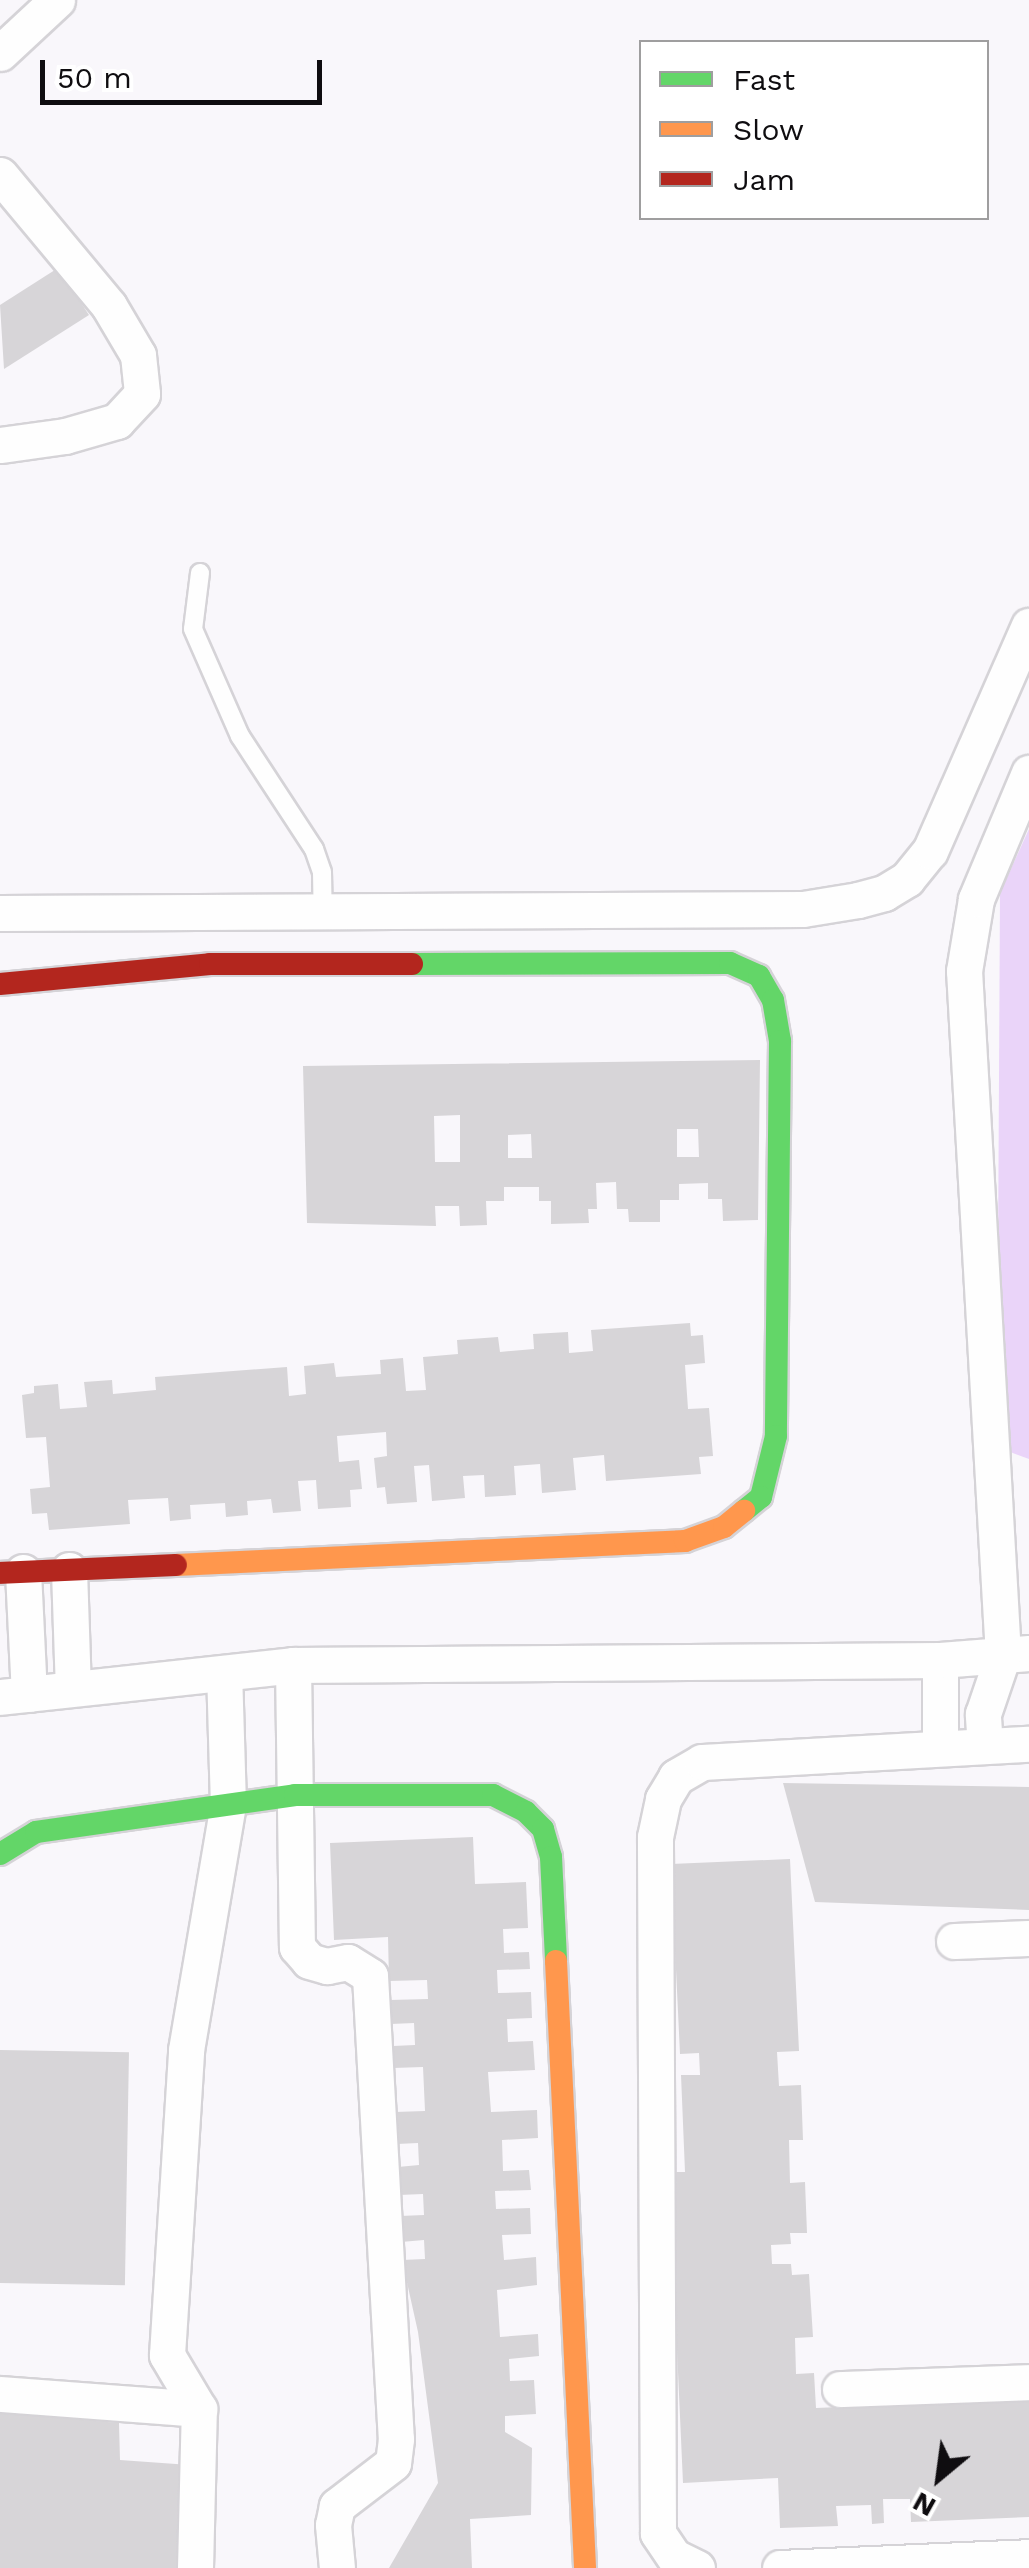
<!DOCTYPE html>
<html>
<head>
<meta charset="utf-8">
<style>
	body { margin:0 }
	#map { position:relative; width:1029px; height:2568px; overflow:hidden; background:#f9f7fb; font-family:"Work Sans",sans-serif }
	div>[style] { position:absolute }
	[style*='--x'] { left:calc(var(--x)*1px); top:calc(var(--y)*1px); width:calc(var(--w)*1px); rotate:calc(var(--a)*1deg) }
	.green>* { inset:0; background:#ead4f9 }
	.building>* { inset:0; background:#d7d5d8; transform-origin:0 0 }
	.roads { filter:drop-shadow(2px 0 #d5d3d7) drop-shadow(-2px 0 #d5d3d7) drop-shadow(0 2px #d5d3d7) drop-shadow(0 -2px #d5d3d7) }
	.lane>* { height:18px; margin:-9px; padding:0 9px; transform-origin:9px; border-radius:9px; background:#fefefe }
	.street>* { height:35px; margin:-17.5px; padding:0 17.5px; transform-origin:17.5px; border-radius:17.5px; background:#fefefe }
	.fast>* { height:22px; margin:-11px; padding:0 11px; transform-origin:11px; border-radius:11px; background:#63d668 }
	.slow>* { height:22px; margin:-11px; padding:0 11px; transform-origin:11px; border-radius:11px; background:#ff974d }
	.jam>* { height:22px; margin:-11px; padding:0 11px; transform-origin:11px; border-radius:11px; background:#b3261e }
	span { translate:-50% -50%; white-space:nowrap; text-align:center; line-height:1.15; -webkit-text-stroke:8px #fff; paint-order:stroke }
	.legend { position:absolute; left:639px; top:40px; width:350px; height:180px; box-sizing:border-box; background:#fff; border:2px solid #9f9e9f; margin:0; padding:12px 18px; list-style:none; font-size:30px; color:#0f0d10 }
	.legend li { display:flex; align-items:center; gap:20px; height:50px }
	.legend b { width:50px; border:2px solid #9f9e9f }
	.north { position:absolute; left:889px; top:2428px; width:100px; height:100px; -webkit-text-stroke:8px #fff; paint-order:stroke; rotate:209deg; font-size:28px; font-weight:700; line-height:40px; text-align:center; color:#0f0d10 }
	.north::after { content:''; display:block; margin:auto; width:35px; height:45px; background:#0f0d10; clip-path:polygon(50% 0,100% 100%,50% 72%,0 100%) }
	.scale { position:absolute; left:40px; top:60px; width:282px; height:45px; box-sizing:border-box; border:5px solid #0f0d10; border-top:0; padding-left:12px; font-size:30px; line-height:35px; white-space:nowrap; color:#0f0d10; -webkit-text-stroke:8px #fff; paint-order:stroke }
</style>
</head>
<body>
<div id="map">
	<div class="green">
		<i style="clip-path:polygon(1029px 829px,1029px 1459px,997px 1447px,1000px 893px)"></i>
	</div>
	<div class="building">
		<i style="clip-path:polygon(58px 268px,89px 315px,4px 369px,0 305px)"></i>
		<i style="clip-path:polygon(evenodd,760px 1060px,758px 1220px,723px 1221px,722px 1199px,708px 1199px,708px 1183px,679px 1184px,679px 1200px,660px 1200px,660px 1222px,629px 1222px,628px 1209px,617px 1209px,616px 1182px,596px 1183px,597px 1209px,588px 1209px,589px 1223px,551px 1224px,551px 1201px,539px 1201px,539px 1187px,504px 1187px,504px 1201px,486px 1201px,487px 1225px,460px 1226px,459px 1206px,435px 1206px,436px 1226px,307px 1223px,303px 1066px,760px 1060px,460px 1115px,460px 1162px,435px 1162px,434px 1116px,460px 1115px,760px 1060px,677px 1129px,698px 1129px,699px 1157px,677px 1157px,677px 1129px,760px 1060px,531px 1134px,532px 1158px,508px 1158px,508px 1135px,531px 1134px)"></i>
		<i style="clip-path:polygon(690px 1323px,691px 1336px,703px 1335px,705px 1363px,685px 1365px,688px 1409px,709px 1408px,713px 1456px,699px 1457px,701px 1474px,606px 1481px,604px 1455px,573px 1458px,576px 1490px,542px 1493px,540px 1464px,514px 1466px,516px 1495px,485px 1497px,484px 1475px,463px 1476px,465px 1498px,432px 1501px,429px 1465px,414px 1466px,417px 1502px,387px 1504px,385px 1487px,377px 1488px,374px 1458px,387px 1456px,386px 1432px,337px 1436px,339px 1462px,359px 1460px,362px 1489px,350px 1490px,351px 1507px,318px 1509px,316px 1480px,298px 1481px,301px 1511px,273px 1513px,271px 1499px,247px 1501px,248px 1515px,226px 1517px,225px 1503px,190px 1505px,191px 1519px,170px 1521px,168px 1498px,128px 1500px,130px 1524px,49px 1530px,47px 1513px,32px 1514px,30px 1489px,50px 1487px,46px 1437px,26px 1438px,22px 1395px,34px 1393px,34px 1386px,58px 1384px,60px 1409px,87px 1407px,84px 1382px,112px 1380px,113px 1394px,156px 1390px,155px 1377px,287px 1367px,289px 1396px,306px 1394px,304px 1366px,334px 1363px,336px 1377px,381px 1374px,380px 1360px,403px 1358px,406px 1391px,426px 1390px,423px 1357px,458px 1354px,457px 1340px,498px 1337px,500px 1352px,534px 1349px,533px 1334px,568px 1332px,569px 1353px,593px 1351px,591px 1330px)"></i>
		<i style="clip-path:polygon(783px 1783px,1029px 1787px,1029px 1910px,815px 1902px)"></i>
		<i style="clip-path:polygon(473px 1837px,475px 1884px,526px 1882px,528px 1928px,503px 1929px,504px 1953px,529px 1952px,530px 1969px,497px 1970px,498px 1993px,531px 1992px,532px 2018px,507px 2019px,508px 2042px,533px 2041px,535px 2070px,488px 2072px,491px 2112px,537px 2110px,538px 2138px,502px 2140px,503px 2171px,529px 2170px,531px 2190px,495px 2191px,496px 2209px,530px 2208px,531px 2234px,502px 2235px,504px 2260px,536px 2257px,537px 2285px,497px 2290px,500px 2337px,538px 2334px,539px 2356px,509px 2359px,510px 2381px,534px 2380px,536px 2414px,505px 2416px,505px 2432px,532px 2448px,531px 2515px,470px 2519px,472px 2568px,389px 2568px,438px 2483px,418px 2332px,402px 2260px,425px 2259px,424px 2240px,401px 2242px,400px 2216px,424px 2215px,423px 2194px,399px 2195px,398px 2167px,419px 2165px,418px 2143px,397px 2144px,395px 2112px,425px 2111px,423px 2067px,393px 2068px,393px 2046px,415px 2045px,414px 2023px,391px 2024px,390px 2000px,428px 1999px,427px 1980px,389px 1981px,388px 1937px,334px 1940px,330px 1843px)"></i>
		<i style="clip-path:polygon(790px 1859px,799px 2051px,777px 2052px,779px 2086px,801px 2085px,803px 2140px,789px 2140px,790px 2183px,805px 2182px,807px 2233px,790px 2233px,791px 2244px,771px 2245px,772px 2264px,791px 2264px,792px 2275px,809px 2274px,813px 2337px,795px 2338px,796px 2374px,814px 2373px,816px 2408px,1029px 2399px,1029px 2517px,911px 2522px,910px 2499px,883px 2499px,884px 2523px,872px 2524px,871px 2505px,836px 2506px,838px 2526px,780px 2528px,778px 2478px,683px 2483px,669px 2172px,685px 2172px,681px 2075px,700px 2075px,699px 2053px,680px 2054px,671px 1864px)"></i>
		<i style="left:0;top:2050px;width:129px;height:233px;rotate:1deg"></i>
		<i style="clip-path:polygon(0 2413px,119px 2423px,120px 2460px,190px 2465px,183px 2568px,0 2568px)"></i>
	</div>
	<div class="roads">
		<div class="lane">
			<i style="--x:200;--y:573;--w:56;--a:97.1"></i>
			<i style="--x:193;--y:629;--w:117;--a:66.3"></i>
			<i style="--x:240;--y:736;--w:135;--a:56.8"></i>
			<i style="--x:314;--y:849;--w:24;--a:71"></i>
			<i style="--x:322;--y:872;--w:39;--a:89"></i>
		</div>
		<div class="street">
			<i style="--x:0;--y:53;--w:78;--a:-42.9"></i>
			<i style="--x:0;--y:175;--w:170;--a:50.2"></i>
			<i style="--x:109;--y:306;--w:57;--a:59.4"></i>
			<i style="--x:138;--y:355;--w:39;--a:84"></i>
			<i style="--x:142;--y:394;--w:37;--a:133"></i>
			<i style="--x:117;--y:421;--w:54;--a:163.9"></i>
			<i style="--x:65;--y:436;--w:66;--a:172.1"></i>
			<i style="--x:0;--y:913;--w:803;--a:-0.29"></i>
			<i style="--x:803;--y:909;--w:56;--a:-9.3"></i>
			<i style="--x:858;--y:900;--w:27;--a:-15"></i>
			<i style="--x:884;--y:893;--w:27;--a:-31"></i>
			<i style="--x:907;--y:879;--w:36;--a:-51"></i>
			<i style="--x:930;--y:851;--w:246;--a:-66.3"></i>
			<i style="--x:69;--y:1570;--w:118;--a:88.1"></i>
			<i style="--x:23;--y:1572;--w:122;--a:87.2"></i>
			<i style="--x:940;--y:1660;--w:88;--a:90"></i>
			<i style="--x:293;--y:1665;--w:282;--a:89.2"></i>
			<i style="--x:297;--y:1947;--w:18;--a:49"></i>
			<i style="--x:309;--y:1961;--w:19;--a:16"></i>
			<i style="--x:327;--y:1966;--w:21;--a:-11"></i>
			<i style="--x:348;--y:1962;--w:26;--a:32"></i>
			<i style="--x:370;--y:1976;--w:464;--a:86.8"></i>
			<i style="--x:396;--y:2439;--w:24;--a:97"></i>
			<i style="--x:393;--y:2463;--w:71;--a:142.5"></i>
			<i style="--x:337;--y:2506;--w:19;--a:102"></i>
			<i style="--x:333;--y:2525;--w:43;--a:84.7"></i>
			<i style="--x:0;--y:1697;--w:295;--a:-6.2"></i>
			<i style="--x:293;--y:1665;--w:647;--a:-0.44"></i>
			<i style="--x:940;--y:1660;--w:89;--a:-4.5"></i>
			<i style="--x:985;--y:1746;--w:32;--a:-94"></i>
			<i style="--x:983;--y:1714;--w:62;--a:-71.3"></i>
			<i style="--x:1003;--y:1655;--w:685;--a:-93.26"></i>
			<i style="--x:964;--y:971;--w:73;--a:-80.5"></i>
			<i style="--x:976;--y:899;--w:137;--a:-67.2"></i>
			<i style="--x:954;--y:1941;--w:75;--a:-2.3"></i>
			<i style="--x:840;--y:2389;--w:189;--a:-2.1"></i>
			<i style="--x:0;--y:2394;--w:200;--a:4.3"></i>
			<i style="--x:195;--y:2568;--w:159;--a:-88.6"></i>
			<i style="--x:199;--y:2409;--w:63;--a:-120.7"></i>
			<i style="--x:167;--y:2355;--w:306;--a:-86.4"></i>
			<i style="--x:186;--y:2050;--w:249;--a:-80.3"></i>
			<i style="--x:228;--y:1805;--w:132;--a:-91.7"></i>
			<i style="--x:697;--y:2568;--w:25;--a:-154"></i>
			<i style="--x:674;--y:2557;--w:29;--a:-124"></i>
			<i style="--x:658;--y:2533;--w:696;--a:-90.25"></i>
			<i style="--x:655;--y:1837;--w:39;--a:-78"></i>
			<i style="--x:663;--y:1799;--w:26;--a:-59"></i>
			<i style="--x:676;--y:1777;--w:30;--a:-30"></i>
			<i style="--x:702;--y:1762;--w:327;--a:-3.2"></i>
			<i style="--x:780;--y:2568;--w:249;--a:-2.5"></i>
		</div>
		<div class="fast">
			<i style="--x:412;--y:964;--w:318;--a:-0.2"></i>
			<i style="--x:730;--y:963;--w:32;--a:24"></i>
			<i style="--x:759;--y:976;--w:28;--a:60"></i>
			<i style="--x:773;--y:1000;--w:42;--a:80.3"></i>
			<i style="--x:780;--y:1041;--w:395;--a:90.6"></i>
			<i style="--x:776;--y:1436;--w:63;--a:103.8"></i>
			<i style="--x:761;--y:1497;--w:22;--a:141"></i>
			<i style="--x:0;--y:1854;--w:42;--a:-31.4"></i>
			<i style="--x:36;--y:1832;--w:262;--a:-8.1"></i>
			<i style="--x:295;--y:1795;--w:198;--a:0"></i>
			<i style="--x:493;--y:1795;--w:37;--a:27"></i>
			<i style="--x:526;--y:1812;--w:24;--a:45"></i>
			<i style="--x:543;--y:1829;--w:29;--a:74"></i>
			<i style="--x:551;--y:1857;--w:104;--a:87.2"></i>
		</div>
		<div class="slow">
			<i style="--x:176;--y:1565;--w:510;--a:-2.7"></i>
			<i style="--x:685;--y:1541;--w:41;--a:-19.7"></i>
			<i style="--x:724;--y:1527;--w:26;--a:-39"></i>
			<i style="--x:556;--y:1961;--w:608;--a:87.26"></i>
		</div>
		<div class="jam">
			<i style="--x:0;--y:984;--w:211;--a:-5.4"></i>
			<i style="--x:210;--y:964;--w:202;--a:0"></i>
			<i style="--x:0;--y:1573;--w:176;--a:-2.6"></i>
		</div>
	</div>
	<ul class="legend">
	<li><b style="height:12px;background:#63d668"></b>Fast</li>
	<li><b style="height:12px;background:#ff974d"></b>Slow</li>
	<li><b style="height:12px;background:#b3261e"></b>Jam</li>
	</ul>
	<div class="north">N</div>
	<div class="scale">50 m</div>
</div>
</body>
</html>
